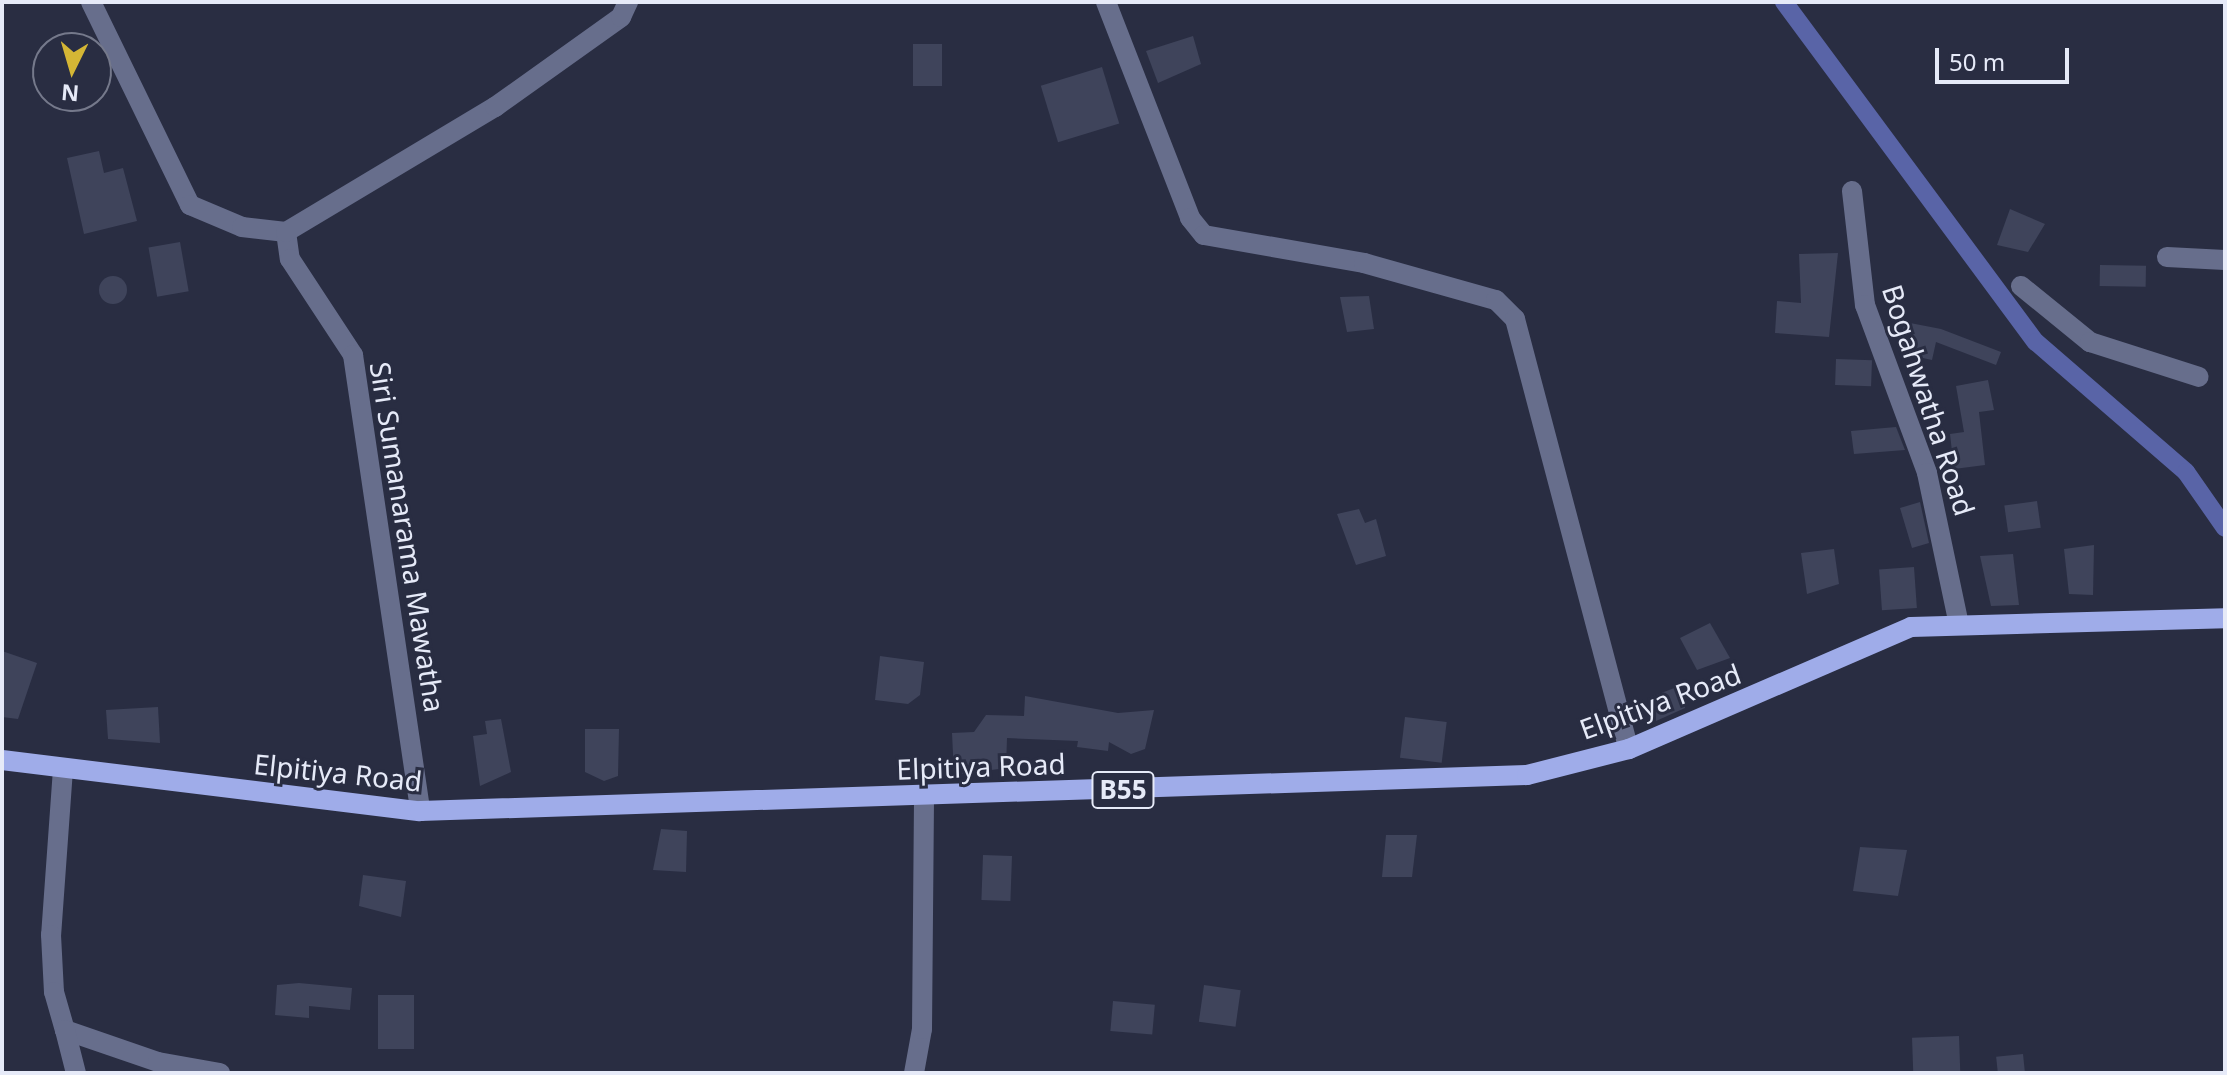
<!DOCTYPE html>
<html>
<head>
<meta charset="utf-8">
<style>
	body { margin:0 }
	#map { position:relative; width:2227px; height:1075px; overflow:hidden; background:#292d42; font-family:"Noto Sans",sans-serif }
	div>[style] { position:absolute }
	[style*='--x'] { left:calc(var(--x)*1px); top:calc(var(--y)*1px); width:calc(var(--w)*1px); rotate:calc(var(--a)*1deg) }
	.canal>* { height:18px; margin:-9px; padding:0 9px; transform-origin:9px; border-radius:9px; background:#5964a7 }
	.building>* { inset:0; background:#3f445b; transform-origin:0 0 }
	.round { border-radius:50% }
	.minor>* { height:20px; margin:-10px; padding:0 10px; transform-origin:10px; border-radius:10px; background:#676e8c }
	.major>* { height:20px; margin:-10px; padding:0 10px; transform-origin:10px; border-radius:10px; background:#9face9 }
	span { translate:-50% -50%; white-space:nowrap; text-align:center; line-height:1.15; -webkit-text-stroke:6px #292d42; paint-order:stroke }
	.shield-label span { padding:2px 6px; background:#292d42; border:2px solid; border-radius:6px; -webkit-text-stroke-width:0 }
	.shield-label { font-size:26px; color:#e6eaf8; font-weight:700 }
	.street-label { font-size:28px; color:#e6eaf8 }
	.frame { position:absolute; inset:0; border:4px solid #e6eaf8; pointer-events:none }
	.north { position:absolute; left:32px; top:32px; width:80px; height:80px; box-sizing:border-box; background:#292d42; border:2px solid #75798b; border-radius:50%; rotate:185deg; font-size:22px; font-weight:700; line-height:32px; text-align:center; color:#e6eaf8 }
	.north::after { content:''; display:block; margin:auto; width:28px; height:36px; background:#d4b635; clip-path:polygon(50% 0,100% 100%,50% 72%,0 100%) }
	.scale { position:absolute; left:1935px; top:48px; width:134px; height:36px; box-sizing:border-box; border:4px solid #e6eaf8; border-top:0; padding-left:10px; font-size:24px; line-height:28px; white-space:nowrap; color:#e6eaf8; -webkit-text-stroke:6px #292d42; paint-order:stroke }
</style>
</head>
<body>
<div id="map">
	<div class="canal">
		<i style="--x:1784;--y:2;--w:423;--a:53.5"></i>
		<i style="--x:2036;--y:342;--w:198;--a:40.9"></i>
		<i style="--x:2186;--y:472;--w:68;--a:55.1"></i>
	</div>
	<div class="building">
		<i style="clip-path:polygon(1193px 36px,1201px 64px,1158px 83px,1146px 51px)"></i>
		<i style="left:913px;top:44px;width:29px;height:42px"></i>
		<i style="left:1102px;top:67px;width:59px;height:64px;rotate:73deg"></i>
		<i style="clip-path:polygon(99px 151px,104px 173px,123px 168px,137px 221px,84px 234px,67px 158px)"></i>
		<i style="clip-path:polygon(2010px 209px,2045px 224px,2028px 252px,1997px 245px)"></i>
		<i style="left:180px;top:242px;width:50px;height:32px;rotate:80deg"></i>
		<i style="clip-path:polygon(1838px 253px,1829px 337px,1775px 333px,1777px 301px,1801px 303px,1799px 254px)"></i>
		<i style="left:2100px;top:265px;width:46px;height:21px;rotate:1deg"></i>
		<i class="round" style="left:99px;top:276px;width:28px;height:28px"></i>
		<i style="clip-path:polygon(1369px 296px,1374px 329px,1347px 332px,1340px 297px)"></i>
		<i style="clip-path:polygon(1905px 322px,1941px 329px,2001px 352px,1996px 365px,1936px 342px,1932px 360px,1909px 355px,1913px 334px,1903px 329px)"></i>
		<i style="left:1836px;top:359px;width:36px;height:26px;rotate:2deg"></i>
		<i style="clip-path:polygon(1988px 380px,1994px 410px,1979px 412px,1985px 465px,1954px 469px,1950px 434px,1964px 432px,1956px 386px)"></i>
		<i style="clip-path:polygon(1896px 427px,1905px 450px,1854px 454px,1851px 431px)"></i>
		<i style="left:2037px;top:501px;width:27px;height:33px;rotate:82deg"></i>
		<i style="clip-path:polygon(1920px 502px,1929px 543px,1912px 548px,1900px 508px)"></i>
		<i style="clip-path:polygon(1359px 509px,1365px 523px,1376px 519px,1386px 556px,1356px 565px,1337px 514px)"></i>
		<i style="clip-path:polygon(2094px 545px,2093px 595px,2069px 594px,2064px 549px)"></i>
		<i style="clip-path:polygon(1834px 549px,1839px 584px,1807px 594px,1801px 553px)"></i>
		<i style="clip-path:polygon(2013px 554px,2019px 605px,1991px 606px,1980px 556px)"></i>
		<i style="left:1914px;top:567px;width:41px;height:35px;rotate:86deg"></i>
		<i style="clip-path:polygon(1710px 623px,1730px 658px,1697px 670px,1680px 638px)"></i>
		<i style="clip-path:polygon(2px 651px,37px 663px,18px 719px,2px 717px)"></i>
		<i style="clip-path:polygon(880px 656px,924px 662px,920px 695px,908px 704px,875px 700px)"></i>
		<i style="clip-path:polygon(1682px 685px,1685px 708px,1656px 721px,1651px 697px)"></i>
		<i style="clip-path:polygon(1025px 696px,1118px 713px,1154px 710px,1145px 749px,1131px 754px,1109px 742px,1108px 751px,1077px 747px,1078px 741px,1007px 738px,1006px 768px,954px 775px,952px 733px,974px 732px,986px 715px,1024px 716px)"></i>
		<i style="clip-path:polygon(158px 707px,160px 743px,108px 739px,106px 710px)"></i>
		<i style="left:1405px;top:717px;width:42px;height:41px;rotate:7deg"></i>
		<i style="clip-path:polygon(501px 719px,511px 772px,480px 786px,473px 736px,487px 734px,485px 721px)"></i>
		<i style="clip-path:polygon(585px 729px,619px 729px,618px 776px,604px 781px,585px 772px)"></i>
		<i style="clip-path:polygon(661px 829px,687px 831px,686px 872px,653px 870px)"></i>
		<i style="clip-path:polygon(1386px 835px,1417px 835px,1412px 877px,1382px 877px)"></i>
		<i style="clip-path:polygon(1860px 847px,1907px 850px,1898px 896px,1853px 891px)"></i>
		<i style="left:983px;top:855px;width:29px;height:45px;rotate:2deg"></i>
		<i style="clip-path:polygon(363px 875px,406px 881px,401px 917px,359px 906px)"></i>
		<i style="clip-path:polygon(299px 983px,352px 988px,350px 1010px,309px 1006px,309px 1018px,275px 1015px,277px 985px)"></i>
		<i style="left:1204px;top:985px;width:37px;height:37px;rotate:8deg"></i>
		<i style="left:378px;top:995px;width:36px;height:54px"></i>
		<i style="left:1113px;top:1001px;width:42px;height:30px;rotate:5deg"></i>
		<i style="left:1959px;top:1036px;width:37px;height:47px;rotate:88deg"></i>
		<i style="left:2023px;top:1054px;width:19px;height:27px;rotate:84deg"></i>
	</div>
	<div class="minor">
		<i style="--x:91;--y:2;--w:226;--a:64"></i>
		<i style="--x:190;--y:205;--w:56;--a:22.9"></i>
		<i style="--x:242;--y:227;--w:44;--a:6.5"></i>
		<i style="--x:286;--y:232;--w:27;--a:82"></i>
		<i style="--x:290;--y:259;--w:115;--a:56.7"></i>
		<i style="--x:353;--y:355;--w:461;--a:81.6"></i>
		<i style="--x:1106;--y:2;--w:232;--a:68.7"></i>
		<i style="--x:1190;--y:218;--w:22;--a:51"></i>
		<i style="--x:1204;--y:235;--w:162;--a:9.9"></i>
		<i style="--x:1364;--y:263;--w:137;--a:15.7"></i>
		<i style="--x:1496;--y:300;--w:27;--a:45"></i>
		<i style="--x:1515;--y:319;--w:445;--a:75.2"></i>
		<i style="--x:1852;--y:191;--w:115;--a:83.5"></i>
		<i style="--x:1865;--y:305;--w:179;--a:69.7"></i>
		<i style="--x:1927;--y:473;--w:155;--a:78.1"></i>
		<i style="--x:286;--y:232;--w:244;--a:-30.9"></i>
		<i style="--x:495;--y:107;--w:155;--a:-35.5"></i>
		<i style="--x:621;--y:17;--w:17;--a:-65"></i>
		<i style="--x:2167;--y:257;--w:58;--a:3"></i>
		<i style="--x:2021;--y:286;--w:89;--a:39.1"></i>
		<i style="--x:2090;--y:342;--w:114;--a:17.8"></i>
		<i style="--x:63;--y:769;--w:166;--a:94.1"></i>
		<i style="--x:51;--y:935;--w:57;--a:87"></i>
		<i style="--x:54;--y:992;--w:40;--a:74"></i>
		<i style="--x:65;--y:1030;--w:98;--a:19"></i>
		<i style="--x:158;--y:1062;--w:63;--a:10.1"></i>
		<i style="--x:65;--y:1030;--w:44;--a:75.7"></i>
		<i style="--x:914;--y:1073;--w:45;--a:-79.7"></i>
		<i style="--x:922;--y:1029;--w:233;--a:-89.5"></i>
	</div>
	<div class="major">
		<i style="--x:2;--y:760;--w:421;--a:7"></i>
		<i style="--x:420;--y:811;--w:1108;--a:-1.86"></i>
		<i style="--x:1527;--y:775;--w:105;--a:-14.3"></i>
		<i style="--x:1629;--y:749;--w:307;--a:-23.4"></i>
		<i style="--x:1911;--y:627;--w:314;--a:-1.6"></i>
	</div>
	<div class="shield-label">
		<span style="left:1123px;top:790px">B55</span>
	</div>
	<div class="street-label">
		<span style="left:1929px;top:400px;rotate:72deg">Bogahwatha Road</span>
		<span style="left:408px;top:537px;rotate:81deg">Siri Sumanarama Mawatha</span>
		<span style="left:1660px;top:701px;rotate:-20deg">Elpitiya Road</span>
		<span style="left:981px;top:766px;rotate:-2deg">Elpitiya Road</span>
		<span style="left:338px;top:772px;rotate:6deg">Elpitiya Road</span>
	</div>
	<div class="frame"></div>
	<div class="north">N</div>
	<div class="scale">50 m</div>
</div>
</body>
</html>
